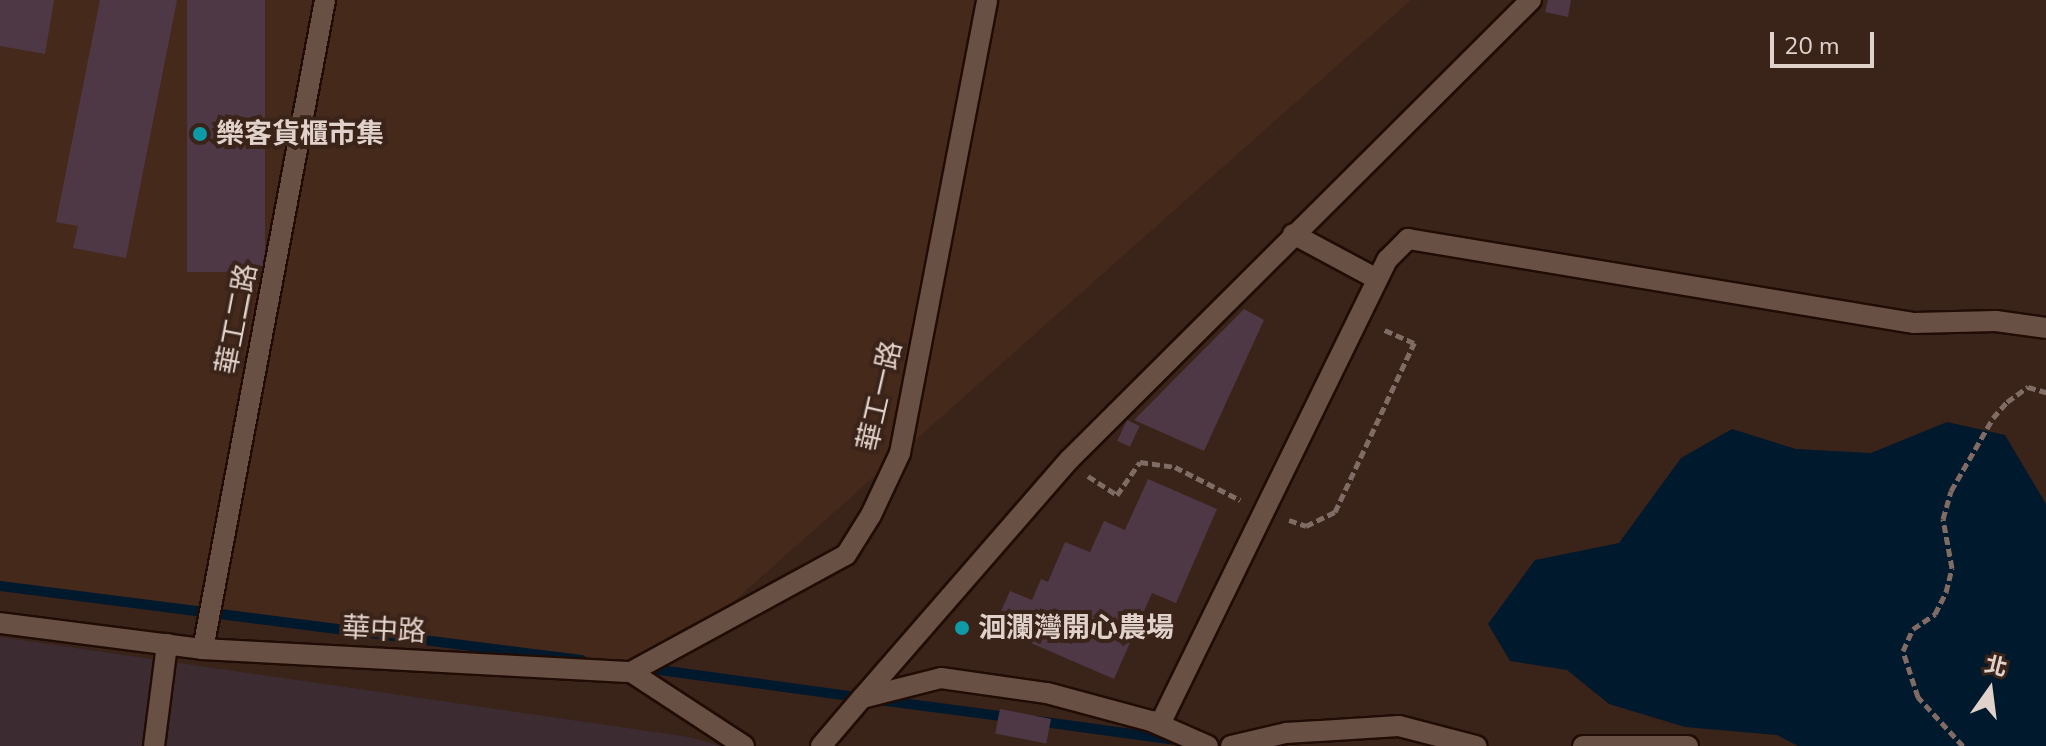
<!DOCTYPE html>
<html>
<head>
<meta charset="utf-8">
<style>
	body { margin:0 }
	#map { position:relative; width:2046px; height:746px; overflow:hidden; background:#3a2319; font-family:"Nunito Sans","Noto Sans TC",sans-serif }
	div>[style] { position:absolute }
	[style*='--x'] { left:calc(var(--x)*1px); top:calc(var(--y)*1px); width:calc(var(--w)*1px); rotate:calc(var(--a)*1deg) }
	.built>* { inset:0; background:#45291b }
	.industrial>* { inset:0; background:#3d2b32 }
	.water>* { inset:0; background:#00192c }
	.stream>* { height:10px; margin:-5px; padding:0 5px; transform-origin:5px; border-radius:5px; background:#00192c }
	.building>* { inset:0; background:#4f3846; transform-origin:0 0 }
	.path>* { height:5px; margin-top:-2.5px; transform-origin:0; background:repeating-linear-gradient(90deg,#806c64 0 8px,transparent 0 12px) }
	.roads { filter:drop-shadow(2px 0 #200c04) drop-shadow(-2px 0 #200c04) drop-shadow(0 2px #200c04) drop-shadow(0 -2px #200c04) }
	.minor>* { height:20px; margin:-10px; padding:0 10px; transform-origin:10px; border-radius:10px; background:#695044 }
	.dots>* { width:22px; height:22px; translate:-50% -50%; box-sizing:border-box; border:4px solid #3a2319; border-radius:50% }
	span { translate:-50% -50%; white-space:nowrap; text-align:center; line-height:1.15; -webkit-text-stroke:8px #3a2319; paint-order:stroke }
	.poi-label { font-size:28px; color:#e0d1ca; font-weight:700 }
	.left { translate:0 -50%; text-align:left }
	.street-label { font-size:28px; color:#e0d1ca }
	.north { position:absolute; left:1950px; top:650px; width:80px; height:80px; -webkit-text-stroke:6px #3a2319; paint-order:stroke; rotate:14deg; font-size:22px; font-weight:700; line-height:32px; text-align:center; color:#e0d1ca }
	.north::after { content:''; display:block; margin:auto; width:28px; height:36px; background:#e0d1ca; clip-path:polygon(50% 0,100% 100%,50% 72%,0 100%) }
	.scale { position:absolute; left:1770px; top:32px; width:104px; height:36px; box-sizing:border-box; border:4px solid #e0d1ca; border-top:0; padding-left:10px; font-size:24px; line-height:28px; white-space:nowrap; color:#e0d1ca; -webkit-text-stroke:6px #3a2319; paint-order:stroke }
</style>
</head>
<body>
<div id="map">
	<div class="built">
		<i style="clip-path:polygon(0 0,1411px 0,661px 666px,0 583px)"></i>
	</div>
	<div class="industrial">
		<i style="clip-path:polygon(0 637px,689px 737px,721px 746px,0 746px)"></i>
	</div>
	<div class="water">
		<i style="clip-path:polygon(1947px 422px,2005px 435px,2046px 504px,2046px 746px,1798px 746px,1777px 735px,1685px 727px,1609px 704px,1567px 670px,1510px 661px,1488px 624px,1535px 560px,1619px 543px,1681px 458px,1732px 429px,1796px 449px,1871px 453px)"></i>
	</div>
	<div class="stream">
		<i style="--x:0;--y:586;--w:586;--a:7.26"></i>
		<i style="--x:645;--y:668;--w:220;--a:7.8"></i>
		<i style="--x:879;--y:700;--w:131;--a:7.5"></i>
		<i style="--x:1037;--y:721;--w:140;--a:7.8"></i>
	</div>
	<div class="building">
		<i style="clip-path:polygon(0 0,54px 0,45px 54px,0 46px)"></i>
		<i style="clip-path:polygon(100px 0,177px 0,126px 258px,73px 248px,78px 226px,56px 222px)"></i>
		<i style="left:187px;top:0;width:78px;height:272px"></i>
		<i style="clip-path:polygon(1548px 0,1571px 0,1568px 17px,1545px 12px)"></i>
		<i style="clip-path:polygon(1244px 309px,1264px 320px,1204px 451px,1134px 420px)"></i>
		<i style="left:1127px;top:420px;width:14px;height:23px;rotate:25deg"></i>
		<i style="clip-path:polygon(1148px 479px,1217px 509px,1176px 603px,1152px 593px,1114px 679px,994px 627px,1010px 591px,1032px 600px,1041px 579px,1048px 582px,1065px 542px,1090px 552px,1104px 521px,1125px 530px)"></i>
		<i style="left:1000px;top:709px;width:52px;height:25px;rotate:11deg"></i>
	</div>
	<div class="path">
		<i style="--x:1088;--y:476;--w:35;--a:33"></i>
		<i style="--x:1117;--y:495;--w:40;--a:-55.1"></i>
		<i style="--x:1140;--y:462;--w:35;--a:8"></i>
		<i style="--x:1175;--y:467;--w:73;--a:26.9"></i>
		<i style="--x:1289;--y:520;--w:18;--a:19"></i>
		<i style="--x:1306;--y:526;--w:32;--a:-26"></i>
		<i style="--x:1335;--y:512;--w:187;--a:-64.9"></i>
		<i style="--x:1414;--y:343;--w:34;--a:-156"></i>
		<i style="--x:1963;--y:746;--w:67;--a:-132.6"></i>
		<i style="--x:1918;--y:697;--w:48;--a:-108.1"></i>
		<i style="--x:1903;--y:651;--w:24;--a:-66"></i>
		<i style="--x:1913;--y:629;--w:27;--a:-34"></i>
		<i style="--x:1935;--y:614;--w:25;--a:-63"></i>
		<i style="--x:1946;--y:592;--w:25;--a:-76"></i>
		<i style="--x:1952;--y:568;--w:50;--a:-100.4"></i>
		<i style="--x:1943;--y:519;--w:29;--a:-74"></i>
		<i style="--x:1951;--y:491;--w:84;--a:-60.1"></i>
		<i style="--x:1993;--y:418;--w:21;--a:-49"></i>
		<i style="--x:2007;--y:402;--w:26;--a:-36"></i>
		<i style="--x:2028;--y:387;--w:19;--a:16"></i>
	</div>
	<div class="roads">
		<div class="minor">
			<i style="--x:1293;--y:234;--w:95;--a:28.2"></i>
			<i style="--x:0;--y:623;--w:205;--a:7.3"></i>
			<i style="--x:203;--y:649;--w:429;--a:3.1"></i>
			<i style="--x:631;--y:672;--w:135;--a:33.2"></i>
			<i style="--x:203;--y:649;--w:660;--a:-79.35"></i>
			<i style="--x:631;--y:672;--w:245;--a:-28.6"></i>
			<i style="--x:846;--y:555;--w:47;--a:-58"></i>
			<i style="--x:871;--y:515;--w:68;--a:-64.9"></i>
			<i style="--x:900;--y:453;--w:461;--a:-79.1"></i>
			<i style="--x:862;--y:698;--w:315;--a:-49"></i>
			<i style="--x:1069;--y:460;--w:652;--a:-44.88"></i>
			<i style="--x:1160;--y:724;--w:517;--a:-63.93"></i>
			<i style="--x:1387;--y:260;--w:30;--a:-45"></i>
			<i style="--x:1408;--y:239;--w:513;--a:9.43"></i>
			<i style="--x:1914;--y:323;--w:82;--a:-1.4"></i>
			<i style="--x:1996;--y:321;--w:50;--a:8"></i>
			<i style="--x:154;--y:746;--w:103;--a:-82.7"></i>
			<i style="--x:821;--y:746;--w:63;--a:-49.5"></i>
			<i style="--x:862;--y:698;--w:81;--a:-14.2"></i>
			<i style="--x:941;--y:678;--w:107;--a:8.1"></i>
			<i style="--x:1047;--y:693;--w:108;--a:15.1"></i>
			<i style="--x:1151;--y:721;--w:62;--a:23.7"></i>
			<i style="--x:1231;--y:746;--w:57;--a:-13.3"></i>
			<i style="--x:1286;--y:733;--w:113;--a:-3.5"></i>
			<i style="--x:1399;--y:726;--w:80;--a:14.6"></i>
			<i style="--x:1583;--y:746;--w:105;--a:0"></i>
		</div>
	</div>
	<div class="dots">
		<i style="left:200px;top:134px;background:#0f9aa8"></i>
		<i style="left:962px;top:628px;background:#0f9aa8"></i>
	</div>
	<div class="poi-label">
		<span class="left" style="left:216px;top:134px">樂客貨櫃市集</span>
		<span class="left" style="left:978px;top:628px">洄瀾灣開心農場</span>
	</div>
	<div class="street-label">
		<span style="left:237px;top:319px;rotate:-79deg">華工二路</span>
		<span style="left:880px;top:396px;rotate:-77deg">華工一路</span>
		<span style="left:384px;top:630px;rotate:3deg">華中路</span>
	</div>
	<div class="north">北</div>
	<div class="scale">20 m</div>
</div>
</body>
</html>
